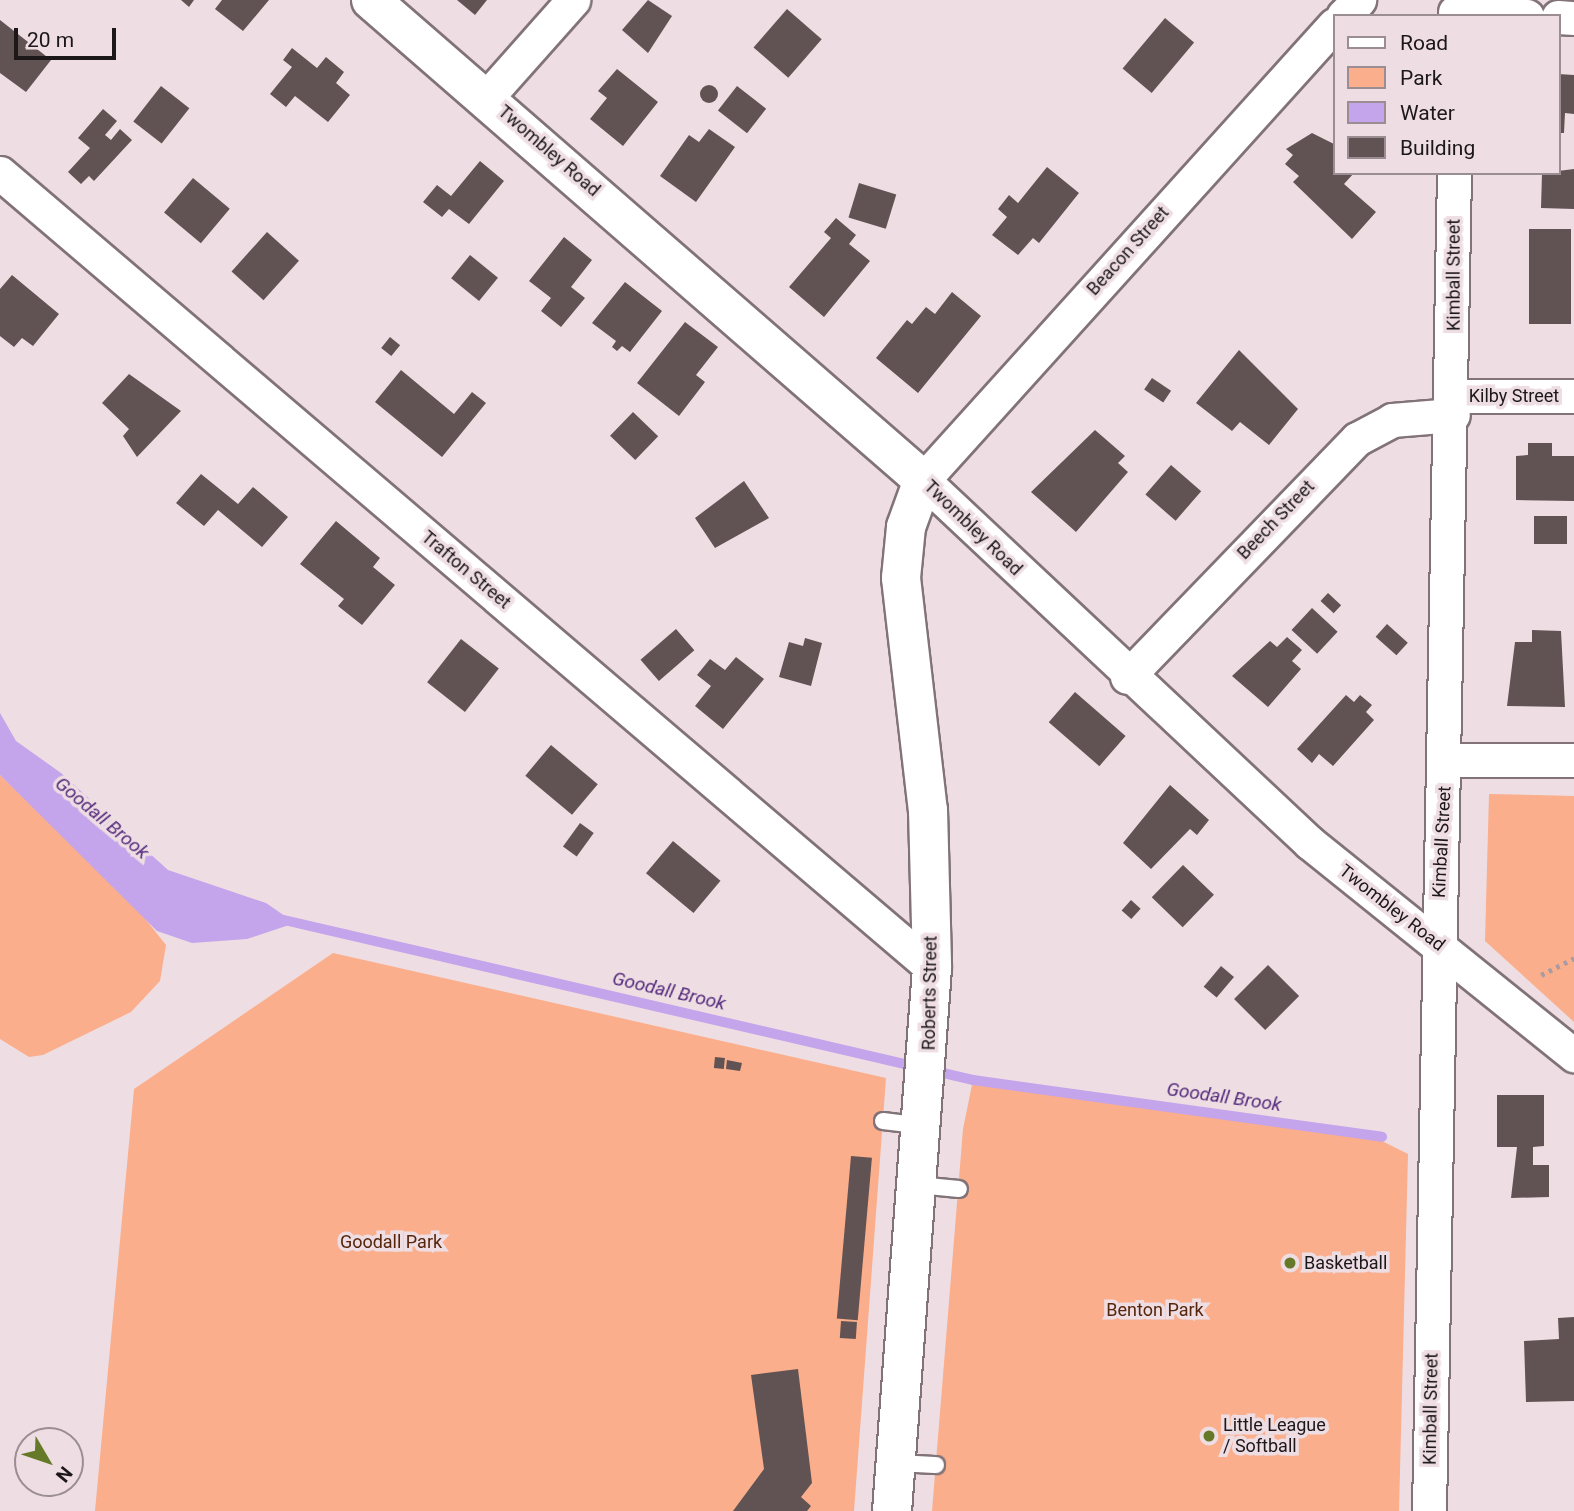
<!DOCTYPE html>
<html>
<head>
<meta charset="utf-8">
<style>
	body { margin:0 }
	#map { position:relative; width:1574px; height:1511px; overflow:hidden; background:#eedee3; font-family:Roboto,sans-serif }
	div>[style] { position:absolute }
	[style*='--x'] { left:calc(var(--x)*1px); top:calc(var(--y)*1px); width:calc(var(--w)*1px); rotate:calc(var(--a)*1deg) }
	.green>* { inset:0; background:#faae8c }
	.water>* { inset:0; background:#c4a4eb }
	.stream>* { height:10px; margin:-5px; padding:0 5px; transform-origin:5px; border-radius:5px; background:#c4a4eb }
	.building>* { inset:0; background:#615353; transform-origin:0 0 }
	.round { border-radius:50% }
	.path>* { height:4.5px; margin-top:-2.25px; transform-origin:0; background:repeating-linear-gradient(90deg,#a89ca0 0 3.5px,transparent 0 8.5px) }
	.roads { filter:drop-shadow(2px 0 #817378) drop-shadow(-2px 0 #817378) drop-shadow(0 2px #817378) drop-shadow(0 -2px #817378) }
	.service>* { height:16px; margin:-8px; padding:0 8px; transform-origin:8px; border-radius:8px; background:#fff }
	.minor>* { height:33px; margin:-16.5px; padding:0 16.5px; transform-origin:16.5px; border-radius:16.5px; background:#fff }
	.tertiary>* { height:38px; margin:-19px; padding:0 19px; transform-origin:19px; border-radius:19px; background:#fff }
	.dots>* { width:19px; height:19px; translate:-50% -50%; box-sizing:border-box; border:4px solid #eedee3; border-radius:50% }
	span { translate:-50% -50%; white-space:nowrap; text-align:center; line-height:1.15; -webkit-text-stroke:7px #eedee3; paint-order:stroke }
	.street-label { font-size:18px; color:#1c1719 }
	.park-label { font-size:18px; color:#56250b }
	.poi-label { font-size:18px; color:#1c1719 }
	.left { translate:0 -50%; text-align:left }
	.water-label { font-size:19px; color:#542a7c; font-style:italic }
	.legend { position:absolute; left:1333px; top:14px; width:228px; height:161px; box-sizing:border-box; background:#eedee3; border:2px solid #9a8e92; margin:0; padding:9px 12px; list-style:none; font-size:21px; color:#1c1719 }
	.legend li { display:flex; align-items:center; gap:14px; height:35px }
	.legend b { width:35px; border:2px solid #9a8e92 }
	.north { position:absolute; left:14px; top:1427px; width:70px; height:70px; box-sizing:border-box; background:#eedee3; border:2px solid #9a8e92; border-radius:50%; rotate:129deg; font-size:19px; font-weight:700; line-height:28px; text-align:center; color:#1c1719 }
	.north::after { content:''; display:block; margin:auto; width:24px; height:32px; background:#667928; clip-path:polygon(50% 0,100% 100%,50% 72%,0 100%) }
	.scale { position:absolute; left:14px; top:28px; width:102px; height:32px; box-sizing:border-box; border:4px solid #1c1719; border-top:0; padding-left:9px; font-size:21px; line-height:24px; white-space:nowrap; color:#1c1719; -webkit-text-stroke:5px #eedee3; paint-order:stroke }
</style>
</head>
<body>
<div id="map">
	<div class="green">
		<i style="clip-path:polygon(0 775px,135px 906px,166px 945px,160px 981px,131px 1012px,43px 1055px,29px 1057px,0 1039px)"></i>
		<i style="clip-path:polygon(1489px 794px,1574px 796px,1574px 1022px,1485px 941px)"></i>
		<i style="clip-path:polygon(333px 953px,886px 1078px,854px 1511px,95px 1511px,134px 1089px)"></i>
		<i style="clip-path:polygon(973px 1080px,1362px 1131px,1408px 1154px,1399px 1511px,932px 1511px,963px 1129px)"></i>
	</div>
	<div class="water">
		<i style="clip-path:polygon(0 713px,16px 741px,61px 773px,168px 870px,266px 903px,295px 923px,247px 939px,192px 943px,157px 931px,0 775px)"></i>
	</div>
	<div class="stream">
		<i style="--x:284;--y:920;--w:707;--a:13.07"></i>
		<i style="--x:973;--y:1080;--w:413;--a:7.9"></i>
	</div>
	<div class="building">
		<i style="clip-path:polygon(181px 0,194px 0,189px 7px)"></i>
		<i style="clip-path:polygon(222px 0,269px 0,243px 31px,215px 9px)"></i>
		<i style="clip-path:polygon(457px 0,487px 0,475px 15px)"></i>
		<i style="clip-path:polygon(648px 0,672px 16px,648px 53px,622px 30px)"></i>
		<i style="left:787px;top:9px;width:46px;height:51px;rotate:41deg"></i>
		<i style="left:1165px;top:18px;width:38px;height:66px;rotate:40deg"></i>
		<i style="clip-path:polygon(0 20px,51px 60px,26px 92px,0 73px)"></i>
		<i style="clip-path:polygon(292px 48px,317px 68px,326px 57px,344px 72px,336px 83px,350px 95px,328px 122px,295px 96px,286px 107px,270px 94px,292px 67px,283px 60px)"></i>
		<i style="clip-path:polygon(617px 69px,658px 102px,623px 146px,590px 119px,607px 98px,598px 91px)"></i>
		<i style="clip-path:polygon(1558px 74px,1574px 75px,1574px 114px,1565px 113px,1564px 133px,1558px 133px)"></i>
		<i class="round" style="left:700px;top:85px;width:18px;height:18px"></i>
		<i style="left:161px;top:86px;width:36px;height:45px;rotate:38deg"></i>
		<i style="left:737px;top:86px;width:37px;height:31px;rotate:38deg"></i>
		<i style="clip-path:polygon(103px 109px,117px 121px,105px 135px,111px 140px,120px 129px,132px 140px,94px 181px,89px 176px,81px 184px,68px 172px,90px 148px,78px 138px)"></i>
		<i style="clip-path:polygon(709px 129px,735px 147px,696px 202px,660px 176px,689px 135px,699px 142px)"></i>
		<i style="clip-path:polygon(1312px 133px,1334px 144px,1334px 173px,1354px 173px,1344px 184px,1376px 212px,1352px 239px,1293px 182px,1299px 176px,1285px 164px,1293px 155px,1286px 149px)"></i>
		<i style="clip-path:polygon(480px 161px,504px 181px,469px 224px,449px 209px,442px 217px,423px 202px,437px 185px,451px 196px)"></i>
		<i style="clip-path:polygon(1047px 167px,1079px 193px,1039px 243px,1033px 238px,1018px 255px,992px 235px,1007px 217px,998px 209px,1009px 195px,1018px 203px)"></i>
		<i style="clip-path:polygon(1574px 169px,1574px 209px,1541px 208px,1542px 173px)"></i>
		<i style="left:193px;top:178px;width:48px;height:45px;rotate:40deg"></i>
		<i style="left:859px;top:183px;width:39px;height:36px;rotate:17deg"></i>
		<i style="clip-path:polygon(836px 218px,856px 235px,849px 244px,870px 261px,824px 317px,789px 287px,831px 238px,824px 232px)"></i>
		<i style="left:1529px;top:229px;width:42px;height:95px"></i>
		<i style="left:267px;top:232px;width:43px;height:53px;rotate:42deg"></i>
		<i style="clip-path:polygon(564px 237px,592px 260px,571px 287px,585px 298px,561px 327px,541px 311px,551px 298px,529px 281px)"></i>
		<i style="left:470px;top:255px;width:36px;height:30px;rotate:39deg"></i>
		<i style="clip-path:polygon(12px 275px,59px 314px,33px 346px,22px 338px,14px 347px,0 336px,0 289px)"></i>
		<i style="clip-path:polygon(625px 282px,662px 311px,630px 352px,622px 346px,617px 351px,612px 347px,616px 341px,592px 323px)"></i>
		<i style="clip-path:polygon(952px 292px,981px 316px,918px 393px,876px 358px,907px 320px,912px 324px,926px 307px,935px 314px)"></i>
		<i style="clip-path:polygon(685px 322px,718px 347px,696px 375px,705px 382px,679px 416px,637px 383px)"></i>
		<i style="left:390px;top:337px;width:13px;height:14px;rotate:39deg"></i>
		<i style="clip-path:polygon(1239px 350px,1298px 409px,1269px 445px,1240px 422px,1232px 431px,1196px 403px)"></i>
		<i style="clip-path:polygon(401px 370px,454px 414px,472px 392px,486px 403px,442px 457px,375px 402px)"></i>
		<i style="clip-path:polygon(129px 374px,181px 411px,137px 457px,123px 436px,129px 429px,102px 403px)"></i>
		<i style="left:1152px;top:378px;width:23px;height:14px;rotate:34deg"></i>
		<i style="left:633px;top:412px;width:35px;height:33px;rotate:44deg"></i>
		<i style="clip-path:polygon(1095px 430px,1125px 456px,1118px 463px,1128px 472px,1076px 532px,1031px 492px)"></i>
		<i style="clip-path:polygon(1528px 443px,1552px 443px,1552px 456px,1574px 456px,1574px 501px,1516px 500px,1516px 456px,1528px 455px)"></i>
		<i style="left:1171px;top:465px;width:40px;height:39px;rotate:41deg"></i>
		<i style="clip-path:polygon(201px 474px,238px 504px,253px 487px,288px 517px,262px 547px,218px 510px,204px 526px,176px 503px)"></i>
		<i style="clip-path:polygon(744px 481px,769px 518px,715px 548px,695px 518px)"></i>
		<i style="left:1534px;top:516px;width:33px;height:28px"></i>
		<i style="clip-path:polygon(336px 521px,380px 558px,373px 567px,395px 585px,362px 625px,338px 606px,344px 599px,300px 564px)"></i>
		<i style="left:1328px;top:593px;width:18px;height:11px;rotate:43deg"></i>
		<i style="left:1312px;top:608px;width:35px;height:30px;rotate:43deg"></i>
		<i style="left:1387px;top:624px;width:28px;height:17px;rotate:42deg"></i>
		<i style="left:676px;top:629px;width:28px;height:47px;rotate:49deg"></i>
		<i style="clip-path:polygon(1532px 630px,1561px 631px,1565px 707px,1507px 706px,1515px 642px,1532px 642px)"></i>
		<i style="clip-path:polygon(1287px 637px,1302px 650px,1292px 661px,1301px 669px,1268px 707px,1232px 676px,1270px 641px,1277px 647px)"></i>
		<i style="clip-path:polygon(805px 638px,822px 643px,811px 686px,779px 677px,789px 642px,803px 646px)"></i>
		<i style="left:461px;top:639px;width:48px;height:55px;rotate:38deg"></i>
		<i style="clip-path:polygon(736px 657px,764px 679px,723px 729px,695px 706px,711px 686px,697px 675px,710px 659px,725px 670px)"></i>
		<i style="left:1075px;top:692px;width:67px;height:40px;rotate:41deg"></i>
		<i style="clip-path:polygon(1346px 695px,1354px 702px,1360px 695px,1372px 705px,1366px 712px,1374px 720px,1333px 766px,1319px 754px,1312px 763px,1297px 749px)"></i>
		<i style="left:551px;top:745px;width:61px;height:40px;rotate:40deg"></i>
		<i style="clip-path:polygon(1170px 785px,1209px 820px,1197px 835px,1190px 829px,1151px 869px,1123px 843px)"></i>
		<i style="left:580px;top:823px;width:17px;height:29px;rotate:36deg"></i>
		<i style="left:673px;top:841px;width:62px;height:42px;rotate:40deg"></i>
		<i style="left:1183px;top:865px;width:43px;height:45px;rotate:44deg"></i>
		<i style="left:1131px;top:900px;width:13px;height:14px;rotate:42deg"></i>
		<i style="left:1268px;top:965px;width:44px;height:48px;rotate:45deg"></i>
		<i style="left:1221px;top:966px;width:17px;height:27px;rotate:40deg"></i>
		<i style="left:715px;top:1057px;width:10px;height:11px;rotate:6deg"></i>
		<i style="clip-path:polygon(727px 1060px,742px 1063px,740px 1071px,726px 1069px)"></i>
		<i style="clip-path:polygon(1497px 1095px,1544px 1095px,1544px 1146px,1533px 1147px,1533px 1165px,1549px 1165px,1549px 1197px,1511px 1198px,1517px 1147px,1497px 1147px)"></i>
		<i style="left:851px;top:1156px;width:21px;height:163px;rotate:5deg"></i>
		<i style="clip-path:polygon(1574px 1317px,1574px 1401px,1526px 1402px,1524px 1341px,1559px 1339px,1558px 1318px)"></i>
		<i style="left:841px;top:1321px;width:16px;height:17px;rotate:4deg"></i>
		<i style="clip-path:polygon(798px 1369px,812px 1483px,801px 1497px,811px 1506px,807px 1511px,733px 1511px,764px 1469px,751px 1375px)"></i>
	</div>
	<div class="path">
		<i style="--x:1541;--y:975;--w:37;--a:-27"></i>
	</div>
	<div class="roads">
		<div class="service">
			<i style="--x:883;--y:1121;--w:38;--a:7"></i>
			<i style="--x:918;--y:1185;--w:41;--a:5.6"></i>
			<i style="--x:896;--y:1463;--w:40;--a:2.9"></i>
		</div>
		<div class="minor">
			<i style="--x:1455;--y:12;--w:72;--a:3.2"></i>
			<i style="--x:1343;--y:16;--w:23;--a:-45"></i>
			<i style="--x:1558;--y:17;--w:16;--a:4"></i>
			<i style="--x:1334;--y:25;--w:613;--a:132.09"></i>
			<i style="--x:923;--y:480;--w:531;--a:43.17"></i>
			<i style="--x:1310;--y:843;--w:339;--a:38.8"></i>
			<i style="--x:487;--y:97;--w:130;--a:-48.4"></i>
			<i style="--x:0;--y:173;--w:1225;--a:40.46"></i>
			<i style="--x:1453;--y:396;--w:121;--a:0"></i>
			<i style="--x:1127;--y:677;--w:331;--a:-46"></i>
			<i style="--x:1357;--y:439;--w:40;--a:-28"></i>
			<i style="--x:1392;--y:420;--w:61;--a:-4.7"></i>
			<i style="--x:1447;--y:760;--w:127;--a:0"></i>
			<i style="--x:1429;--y:1511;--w:1338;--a:-88.93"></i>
		</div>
		<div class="tertiary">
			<i style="--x:371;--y:0;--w:732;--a:41.01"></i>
			<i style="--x:923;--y:480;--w:50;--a:109.9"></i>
			<i style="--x:906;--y:527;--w:51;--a:95.6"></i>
			<i style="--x:901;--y:578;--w:234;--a:83.4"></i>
			<i style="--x:928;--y:810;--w:158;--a:88.5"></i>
			<i style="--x:932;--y:968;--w:544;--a:94.21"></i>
		</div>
	</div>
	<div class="dots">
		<i style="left:1290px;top:1263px;background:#667928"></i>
		<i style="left:1209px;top:1436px;background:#667928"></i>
	</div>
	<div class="street-label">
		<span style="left:549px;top:151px;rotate:41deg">Twombley Road</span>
		<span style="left:1128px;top:251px;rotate:-48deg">Beacon Street</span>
		<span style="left:1454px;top:275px;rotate:-90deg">Kimball Street</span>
		<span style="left:1514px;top:396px">Kilby Street</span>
		<span style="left:1276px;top:520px;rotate:-46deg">Beech Street</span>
		<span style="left:973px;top:528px;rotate:44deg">Twombley Road</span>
		<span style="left:466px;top:570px;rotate:40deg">Trafton Street</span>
		<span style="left:1442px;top:842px;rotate:-87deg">Kimball Street</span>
		<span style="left:1392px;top:908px;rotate:38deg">Twombley Road</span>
		<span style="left:930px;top:993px;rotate:-89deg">Roberts Street</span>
		<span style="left:1431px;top:1409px;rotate:-89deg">Kimball Street</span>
	</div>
	<div class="park-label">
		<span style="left:391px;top:1242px">Goodall Park</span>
		<span style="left:1155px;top:1310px">Benton Park</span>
	</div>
	<div class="poi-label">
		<span class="left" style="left:1304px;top:1263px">Basketball</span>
		<span class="left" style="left:1223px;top:1436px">Little League<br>/ Softball</span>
	</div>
	<div class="water-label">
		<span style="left:102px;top:818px;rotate:40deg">Goodall Brook</span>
		<span style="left:669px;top:991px;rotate:13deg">Goodall Brook</span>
		<span style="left:1224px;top:1097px;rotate:8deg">Goodall Brook</span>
	</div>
	<ul class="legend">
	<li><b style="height:9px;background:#fff"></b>Road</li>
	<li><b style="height:19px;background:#faae8c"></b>Park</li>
	<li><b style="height:19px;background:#c4a4eb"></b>Water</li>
	<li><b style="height:19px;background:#615353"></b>Building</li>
	</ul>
	<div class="north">N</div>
	<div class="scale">20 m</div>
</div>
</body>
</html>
